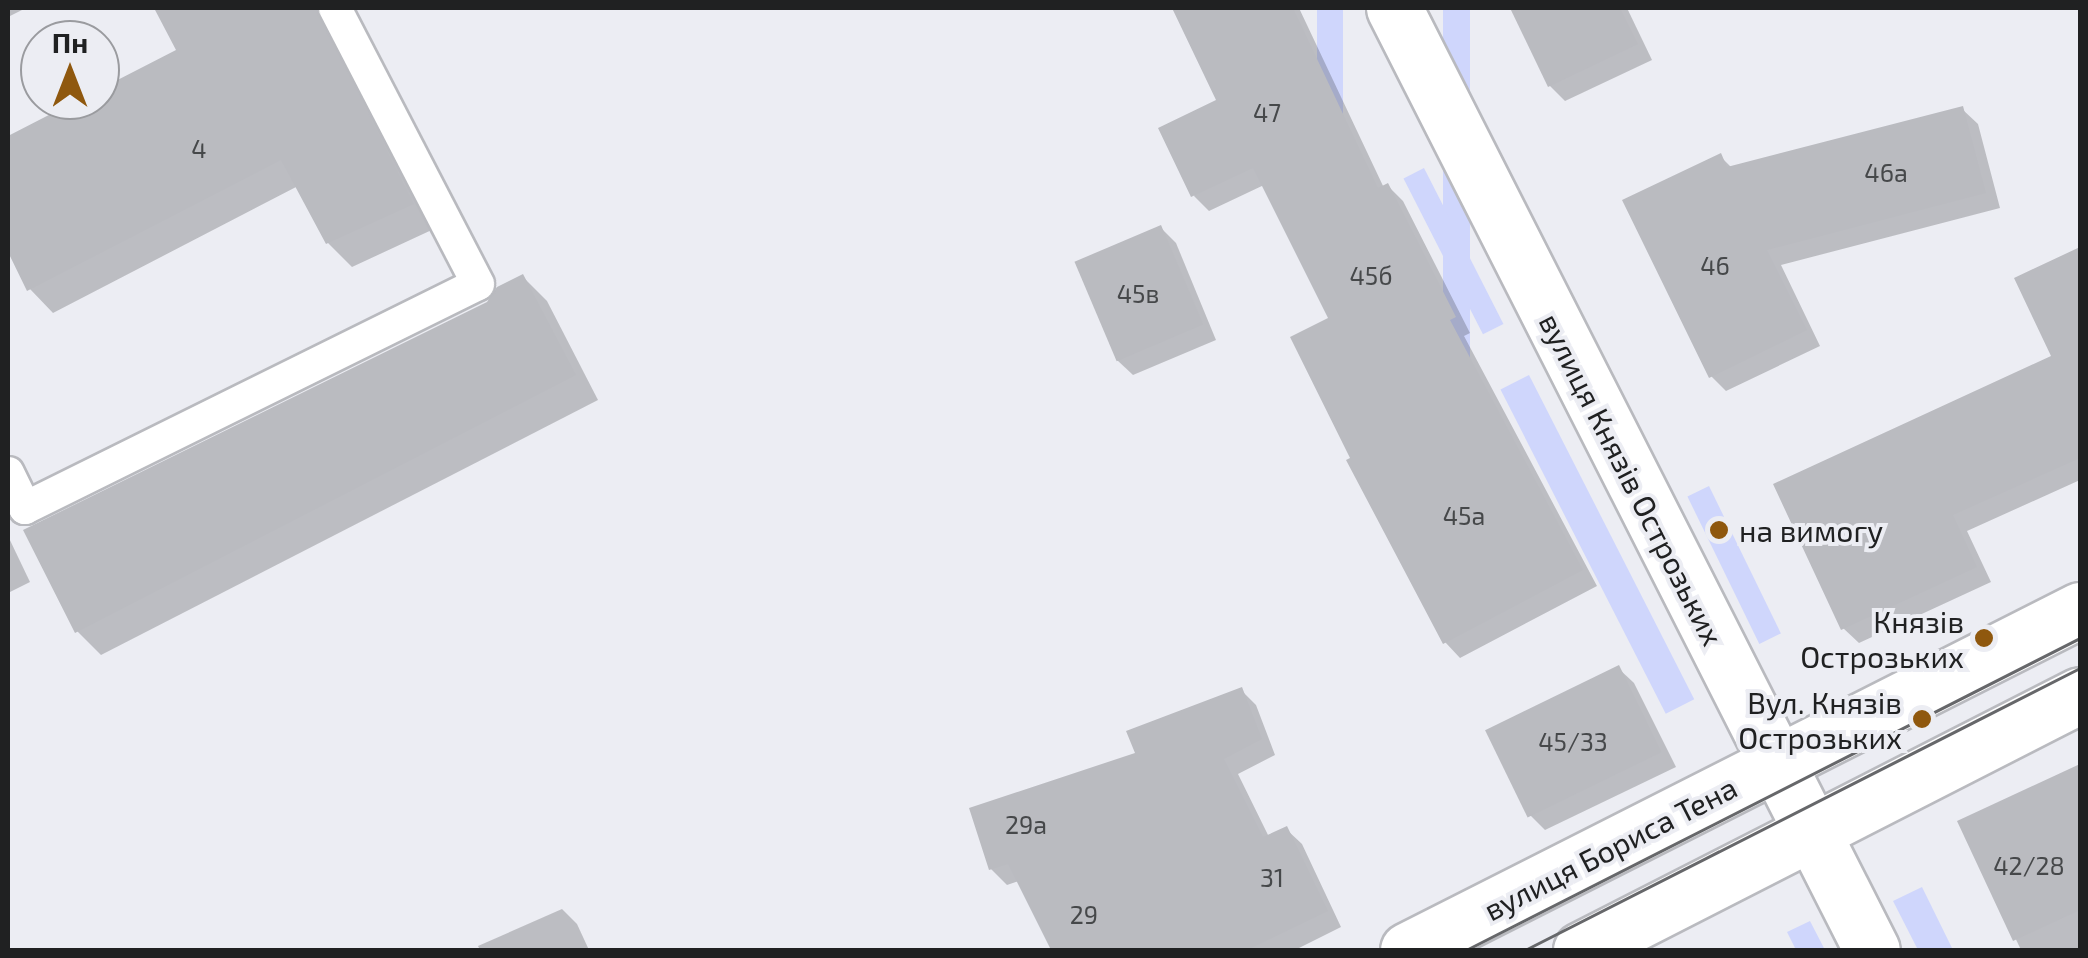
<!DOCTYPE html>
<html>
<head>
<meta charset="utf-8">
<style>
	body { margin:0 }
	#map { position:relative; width:2088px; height:958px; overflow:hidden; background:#ecedf3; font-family:"Exo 2",sans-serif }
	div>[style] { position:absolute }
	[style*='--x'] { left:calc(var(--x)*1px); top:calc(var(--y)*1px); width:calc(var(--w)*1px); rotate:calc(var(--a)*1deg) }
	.green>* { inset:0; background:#cfd6fc; transform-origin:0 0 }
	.shadow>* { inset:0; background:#0003 }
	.building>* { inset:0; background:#babbc0; transform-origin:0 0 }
	.roads { filter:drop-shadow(2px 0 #b9babf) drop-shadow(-2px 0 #b9babf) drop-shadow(0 2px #b9babf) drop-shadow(0 -2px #b9babf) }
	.lane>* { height:32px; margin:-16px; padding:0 16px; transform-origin:16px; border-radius:16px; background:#fff }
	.secondary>* { height:55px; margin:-27.5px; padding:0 27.5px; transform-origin:27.5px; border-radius:27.5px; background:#fff }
	.tram>* { height:2.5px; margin:-1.25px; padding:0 1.25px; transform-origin:1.25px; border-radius:1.25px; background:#66676a }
	.dots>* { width:28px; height:28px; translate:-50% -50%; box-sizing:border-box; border:5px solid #ecedf3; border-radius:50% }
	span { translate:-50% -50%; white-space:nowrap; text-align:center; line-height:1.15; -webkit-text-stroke:8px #ecedf3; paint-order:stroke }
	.number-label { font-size:25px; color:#46484a }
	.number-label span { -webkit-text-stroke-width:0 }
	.street-label { font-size:30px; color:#202122 }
	.poi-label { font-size:30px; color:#202122 }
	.left { translate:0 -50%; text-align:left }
	.right { translate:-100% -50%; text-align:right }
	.frame { position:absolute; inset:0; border:10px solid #202122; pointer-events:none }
	.north { position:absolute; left:20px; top:20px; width:100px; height:100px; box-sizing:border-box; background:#ecedf3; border:2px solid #9a9b9f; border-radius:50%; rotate:0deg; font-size:28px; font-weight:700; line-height:40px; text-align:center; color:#202122 }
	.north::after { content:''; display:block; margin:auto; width:35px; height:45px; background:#8f580e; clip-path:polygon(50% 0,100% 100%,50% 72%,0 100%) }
</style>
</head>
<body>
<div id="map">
	<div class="green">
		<i style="left:1317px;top:8px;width:26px;height:145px"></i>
		<i style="left:1443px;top:8px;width:27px;height:477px"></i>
		<i style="left:1424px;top:168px;width:175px;height:23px;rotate:63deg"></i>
		<i style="left:1529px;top:375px;width:364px;height:32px;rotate:63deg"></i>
		<i style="left:1709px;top:486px;width:164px;height:24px;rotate:64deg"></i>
		<i style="clip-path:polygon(1922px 887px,1953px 950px,1918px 950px,1893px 901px)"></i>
		<i style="clip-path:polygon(1810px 921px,1825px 950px,1796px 950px,1787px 932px)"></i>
	</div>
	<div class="shadow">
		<i style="clip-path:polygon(8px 8px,26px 8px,8px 17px)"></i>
		<i style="clip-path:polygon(157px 8px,324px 8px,436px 228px,352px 267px,328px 243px,298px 186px,53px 313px,30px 289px,8px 246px,8px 139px,84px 100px,100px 100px,100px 91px,179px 51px)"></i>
		<i style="clip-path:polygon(1174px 8px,1299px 8px,1384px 188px,1388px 186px,1403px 201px,1470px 333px,1464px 336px,1597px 586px,1460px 658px,1445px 642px,1354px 459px,1331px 319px,1264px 185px,1209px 211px,1194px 196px,1220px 101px)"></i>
		<i style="clip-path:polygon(1513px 8px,1627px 8px,1652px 60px,1565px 101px,1550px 86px)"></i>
		<i style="clip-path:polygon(1962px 109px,1978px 124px,2000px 208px,1781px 265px,1820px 346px,1726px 391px,1711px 376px,1720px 156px,1732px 168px)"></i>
		<i style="clip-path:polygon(1161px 228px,1176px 243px,1216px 340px,1133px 375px,1117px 360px)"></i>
		<i style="clip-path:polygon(2080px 250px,2080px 480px,1967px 531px,1991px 582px,1859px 643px,1843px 628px,2054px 357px,2017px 280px)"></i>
		<i style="clip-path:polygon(523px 277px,547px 301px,598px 400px,101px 655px,77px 631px)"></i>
		<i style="clip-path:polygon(8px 536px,30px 582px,8px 593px)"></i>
		<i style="clip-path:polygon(1618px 668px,1634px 683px,1676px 767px,1545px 830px,1530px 815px)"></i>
		<i style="clip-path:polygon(1241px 690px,1256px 705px,1275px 755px,1238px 774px,1269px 837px,1286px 829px,1302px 844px,1341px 927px,1295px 950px,1054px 950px,1019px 881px,1007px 885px,991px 869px,1138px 755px)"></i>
		<i style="clip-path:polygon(2080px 766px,2080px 950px,2021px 950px,1960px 822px)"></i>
		<i style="clip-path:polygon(562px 909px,577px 924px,589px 950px,480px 950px,478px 946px)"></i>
	</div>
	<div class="building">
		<i style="clip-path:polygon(154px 8px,315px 8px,414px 204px,326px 244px,281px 160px,27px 291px,8px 252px,8px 136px,78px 100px,100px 100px,100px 89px,176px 50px)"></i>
		<i style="clip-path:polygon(1172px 8px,1293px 8px,1378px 188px,1388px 183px,1456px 317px,1450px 320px,1583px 570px,1443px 644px,1346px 460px,1350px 458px,1290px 337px,1328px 318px,1253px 168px,1191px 197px,1158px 128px,1216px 100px)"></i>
		<i style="clip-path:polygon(1510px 8px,1620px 8px,1638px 44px,1548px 87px)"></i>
		<i style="clip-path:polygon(1963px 106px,1986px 193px,1767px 250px,1807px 330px,1709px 378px,1622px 200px,1721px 153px,1727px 167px)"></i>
		<i style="left:1161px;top:225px;width:108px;height:94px;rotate:67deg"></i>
		<i style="clip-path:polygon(2080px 247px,2080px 458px,1953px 515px,1977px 567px,1841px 630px,1773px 484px,2051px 356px,2014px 278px)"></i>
		<i style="clip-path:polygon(523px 274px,576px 375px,75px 633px,23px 530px,487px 302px,497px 287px)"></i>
		<i style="left:1619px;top:665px;width:97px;height:149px;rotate:64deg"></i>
		<i style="clip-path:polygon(1242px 687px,1262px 739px,1224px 759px,1263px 837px,1287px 826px,1328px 911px,1247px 950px,1051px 950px,1008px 864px,989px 870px,969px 808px,1135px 753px,1126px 731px)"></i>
		<i style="clip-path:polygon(2080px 764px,2080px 910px,2013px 941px,1957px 821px)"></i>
	</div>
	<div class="roads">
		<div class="lane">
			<i style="--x:8;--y:473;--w:39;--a:64"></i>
			<i style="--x:25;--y:508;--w:505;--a:-26.31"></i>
			<i style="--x:478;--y:284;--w:311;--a:-117.4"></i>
		</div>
		<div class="secondary">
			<i style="--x:1394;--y:8;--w:1056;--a:63.1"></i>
			<i style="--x:1408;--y:950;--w:753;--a:-26.84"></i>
			<i style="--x:1581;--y:950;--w:560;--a:-27.07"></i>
		</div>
	</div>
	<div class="tram">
		<i style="--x:1466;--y:950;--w:689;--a:-26.94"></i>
		<i style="--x:1525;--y:950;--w:623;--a:-26.94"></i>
	</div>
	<div class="dots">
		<i style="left:1719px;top:530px;background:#8f580e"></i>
		<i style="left:1984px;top:638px;background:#8f580e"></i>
		<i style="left:1922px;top:719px;background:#8f580e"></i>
	</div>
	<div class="number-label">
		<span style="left:1267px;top:112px">47</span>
		<span style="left:199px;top:148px">4</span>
		<span style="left:1886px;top:172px">46а</span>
		<span style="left:1715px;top:265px">46</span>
		<span style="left:1371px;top:275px">45б</span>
		<span style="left:1138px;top:293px">45в</span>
		<span style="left:1464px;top:515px">45а</span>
		<span style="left:1573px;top:741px">45/33</span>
		<span style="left:1026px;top:824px">29а</span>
		<span style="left:2029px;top:865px">42/28</span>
		<span style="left:1272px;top:877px">31</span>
		<span style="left:1084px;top:914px">29</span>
	</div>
	<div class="street-label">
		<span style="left:1632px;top:479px;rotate:63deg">вулиця Князів Острозьких</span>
		<span style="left:1610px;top:848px;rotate:-27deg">вулиця Бориса Тена</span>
	</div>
	<div class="poi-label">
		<span class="left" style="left:1739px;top:530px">на вимогу</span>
		<span class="right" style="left:1964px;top:638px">Князів<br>Острозьких</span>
		<span class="right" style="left:1902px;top:719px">Вул. Князів<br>Острозьких</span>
	</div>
	<div class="frame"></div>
	<div class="north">Пн</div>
</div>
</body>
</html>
